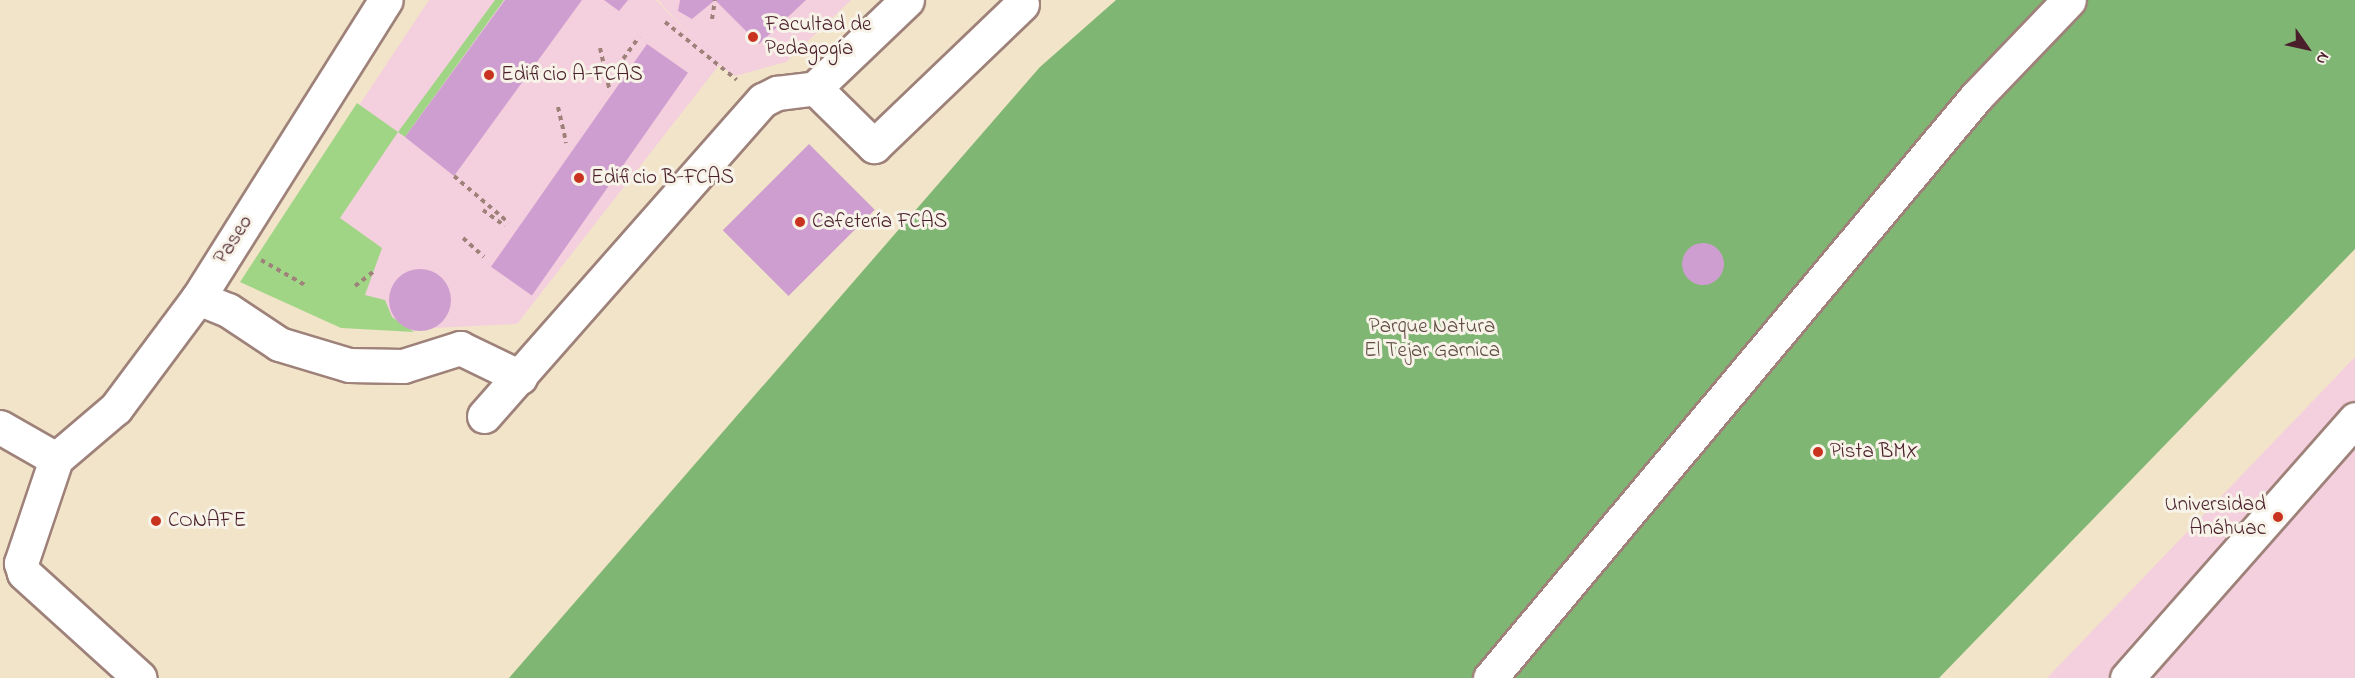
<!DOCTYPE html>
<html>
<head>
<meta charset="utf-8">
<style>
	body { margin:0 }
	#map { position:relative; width:2355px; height:678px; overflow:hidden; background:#f2e4c9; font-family:"Indie Flower",sans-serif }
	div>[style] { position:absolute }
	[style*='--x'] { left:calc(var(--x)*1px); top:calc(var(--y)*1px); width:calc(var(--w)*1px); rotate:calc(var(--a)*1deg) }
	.built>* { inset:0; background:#f4cfdd }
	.green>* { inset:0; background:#a1d586 }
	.forest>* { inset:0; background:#80b673 }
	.building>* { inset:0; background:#cf9ed0; transform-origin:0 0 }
	.round { border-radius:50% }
	.path>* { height:4px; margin-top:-2px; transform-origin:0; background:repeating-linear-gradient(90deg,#9e827a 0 4.5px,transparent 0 9px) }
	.roads { filter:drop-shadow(2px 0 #9e827a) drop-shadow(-2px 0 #9e827a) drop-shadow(0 2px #9e827a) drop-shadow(0 -2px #9e827a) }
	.minor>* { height:33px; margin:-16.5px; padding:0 16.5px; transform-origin:16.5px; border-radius:16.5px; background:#fff }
	.dots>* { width:16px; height:16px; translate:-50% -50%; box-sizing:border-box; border:3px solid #f7f3e8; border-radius:50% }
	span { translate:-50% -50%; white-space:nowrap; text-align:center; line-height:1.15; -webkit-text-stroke:6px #f7f3e8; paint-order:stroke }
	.poi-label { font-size:21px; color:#4a1f2b }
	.left { translate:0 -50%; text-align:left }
	.right { translate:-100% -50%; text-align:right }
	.street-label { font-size:21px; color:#4a1f2b }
	.park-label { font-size:21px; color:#604c42 }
	.north { position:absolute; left:2277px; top:18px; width:60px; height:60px; -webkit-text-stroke:4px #f7f3e8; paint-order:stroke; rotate:124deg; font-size:16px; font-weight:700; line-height:24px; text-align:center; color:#4a1f2b }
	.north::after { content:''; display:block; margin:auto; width:21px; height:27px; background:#4a1f2b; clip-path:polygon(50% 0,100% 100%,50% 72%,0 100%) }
</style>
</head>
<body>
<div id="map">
	<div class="built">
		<i style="clip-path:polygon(429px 0,656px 0,689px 34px,658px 0,851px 0,786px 62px,735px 76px,719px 65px,517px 324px,415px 329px,344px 323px,255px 262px)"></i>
		<i style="clip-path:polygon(2355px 357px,2355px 678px,2047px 678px)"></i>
	</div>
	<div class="green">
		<i style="clip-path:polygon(495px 0,504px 0,405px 137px,398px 132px,340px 218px,382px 248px,365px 295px,385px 300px,392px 317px,414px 332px,341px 328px,240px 282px,357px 103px,398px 132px)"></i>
	</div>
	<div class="forest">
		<i style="clip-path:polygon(1116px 0,2355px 0,2355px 249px,1939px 678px,509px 678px,1040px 67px)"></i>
	</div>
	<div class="building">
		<i style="clip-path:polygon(505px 0,582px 0,454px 176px,405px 137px)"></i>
		<i style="clip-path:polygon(604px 0,628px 0,619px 11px)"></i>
		<i style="clip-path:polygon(680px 0,806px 0,759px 44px,715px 0,692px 19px,678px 11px)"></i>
		<i style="left:647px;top:44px;width:50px;height:272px;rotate:35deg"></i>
		<i style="left:809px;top:144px;width:93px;height:122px;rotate:45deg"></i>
		<i class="round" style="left:1682px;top:243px;width:42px;height:42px"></i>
		<i class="round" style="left:389px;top:269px;width:62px;height:62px"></i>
	</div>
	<div class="path">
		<i style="--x:712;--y:19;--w:19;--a:-81"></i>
		<i style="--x:665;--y:22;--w:92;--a:38.9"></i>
		<i style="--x:600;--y:48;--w:45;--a:77.2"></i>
		<i style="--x:618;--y:66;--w:36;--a:-54"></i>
		<i style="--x:558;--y:107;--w:37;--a:77"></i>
		<i style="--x:454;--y:176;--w:72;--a:40.5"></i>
		<i style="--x:483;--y:210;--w:27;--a:36"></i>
		<i style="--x:463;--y:238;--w:28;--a:42"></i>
		<i style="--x:261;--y:260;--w:51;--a:29.6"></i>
		<i style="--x:355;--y:286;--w:23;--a:-38"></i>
	</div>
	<div class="roads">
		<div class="minor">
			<i style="--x:815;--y:88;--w:83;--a:44.5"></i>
			<i style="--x:874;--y:146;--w:205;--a:-43.8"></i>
			<i style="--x:198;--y:298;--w:32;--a:22"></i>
			<i style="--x:228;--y:310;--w:61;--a:33.7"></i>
			<i style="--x:279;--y:344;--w:73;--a:16.7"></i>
			<i style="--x:349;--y:365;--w:54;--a:1.1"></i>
			<i style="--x:403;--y:366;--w:60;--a:-17.5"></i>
			<i style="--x:460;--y:348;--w:67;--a:25.8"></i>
			<i style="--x:484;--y:416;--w:422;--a:-48.6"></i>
			<i style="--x:763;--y:100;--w:16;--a:-27"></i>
			<i style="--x:777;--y:93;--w:38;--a:-7"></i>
			<i style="--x:815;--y:88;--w:127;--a:-43.7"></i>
			<i style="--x:0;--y:427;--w:64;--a:29.7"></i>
			<i style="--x:56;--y:459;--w:79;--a:-40.4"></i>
			<i style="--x:116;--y:408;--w:137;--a:-53.3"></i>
			<i style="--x:198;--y:298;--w:352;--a:-57.8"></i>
			<i style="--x:56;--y:459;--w:110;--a:108.6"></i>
			<i style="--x:21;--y:563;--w:10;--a:73"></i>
			<i style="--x:24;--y:573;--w:156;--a:42.2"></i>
			<i style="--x:1490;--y:678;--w:757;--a:-50.09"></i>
			<i style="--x:1976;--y:97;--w:134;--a:-46.2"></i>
			<i style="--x:2127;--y:678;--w:345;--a:-48.6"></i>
		</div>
	</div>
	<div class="dots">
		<i style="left:753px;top:37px;background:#c8321e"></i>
		<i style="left:489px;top:75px;background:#c8321e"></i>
		<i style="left:579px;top:178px;background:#c8321e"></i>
		<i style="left:800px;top:222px;background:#c8321e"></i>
		<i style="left:1818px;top:452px;background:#c8321e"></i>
		<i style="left:2278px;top:517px;background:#c8321e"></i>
		<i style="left:156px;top:521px;background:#c8321e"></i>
	</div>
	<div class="poi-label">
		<span class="left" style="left:765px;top:37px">Facultad de<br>Pedagogía</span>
		<span class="left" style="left:501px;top:75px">Edificio A-FCAS</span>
		<span class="left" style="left:591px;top:178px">Edificio B-FCAS</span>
		<span class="left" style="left:812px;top:222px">Cafetería FCAS</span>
		<span class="left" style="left:1830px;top:452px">Pista BMX</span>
		<span class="right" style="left:2266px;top:517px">Universidad<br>Anáhuac</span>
		<span class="left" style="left:168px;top:521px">CONAFE</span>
	</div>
	<div class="street-label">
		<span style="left:234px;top:240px;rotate:-58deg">Paseo</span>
	</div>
	<div class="park-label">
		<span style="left:1432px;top:339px">Parque Natura<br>El Tejar Garnica</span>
	</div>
	<div class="north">N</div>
</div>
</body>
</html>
